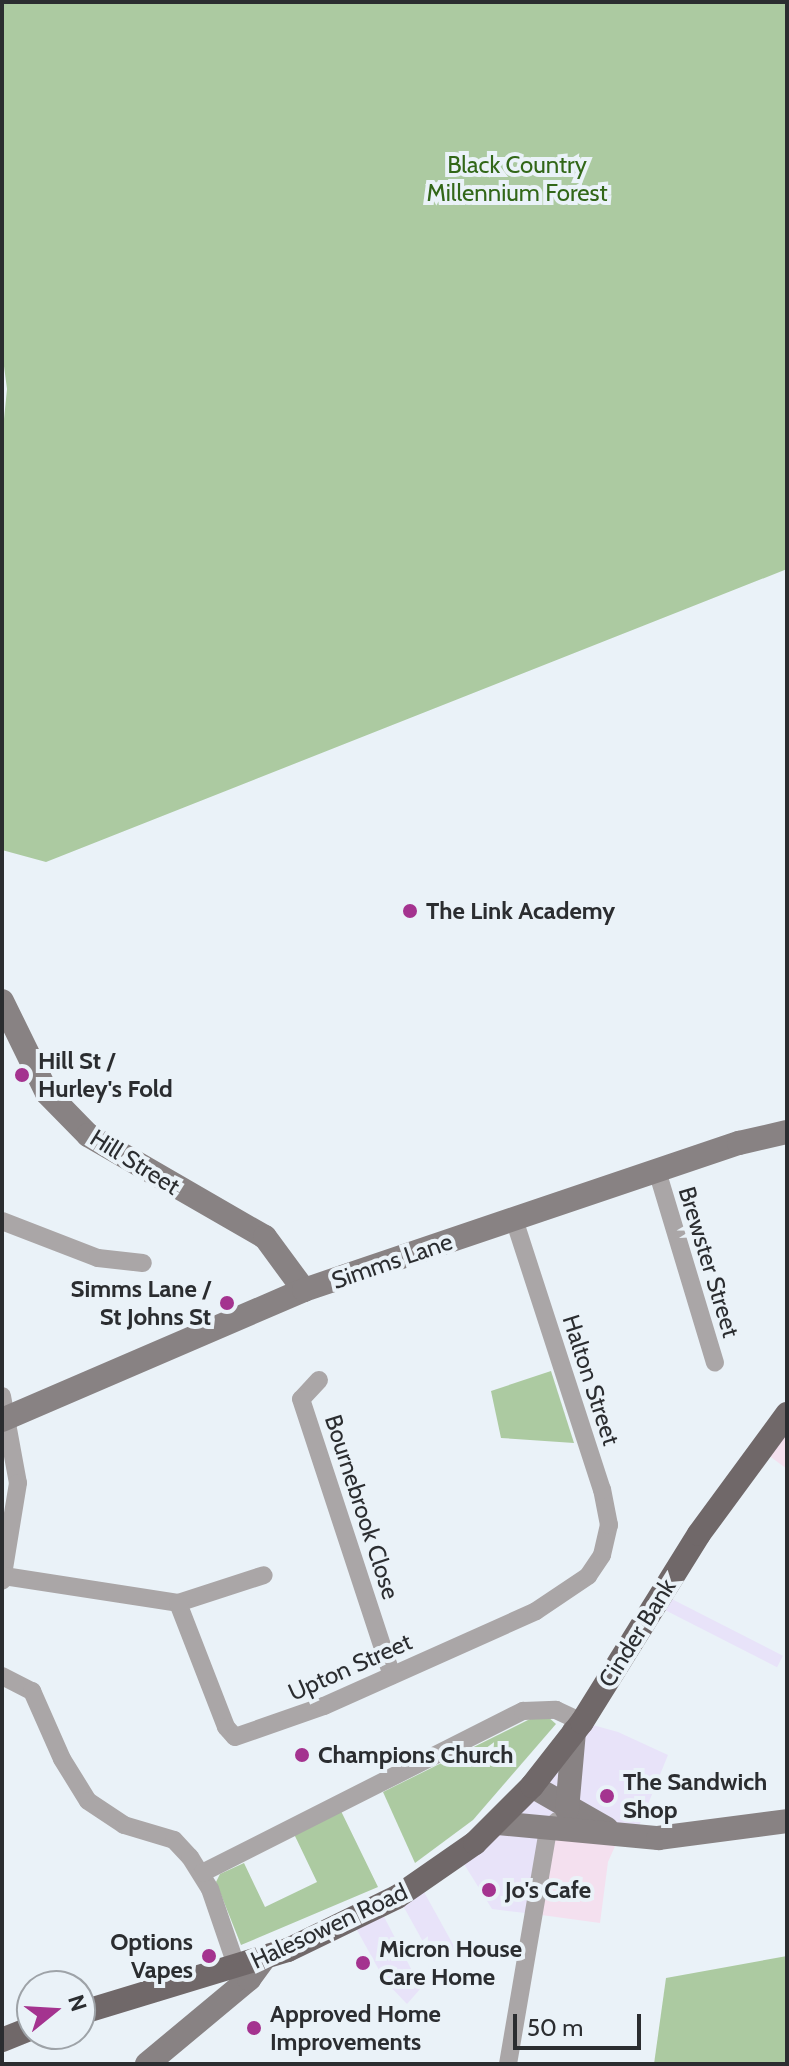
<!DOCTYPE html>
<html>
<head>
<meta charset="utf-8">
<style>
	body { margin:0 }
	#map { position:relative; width:789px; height:2066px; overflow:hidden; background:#eaf2f8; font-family:Cabin,sans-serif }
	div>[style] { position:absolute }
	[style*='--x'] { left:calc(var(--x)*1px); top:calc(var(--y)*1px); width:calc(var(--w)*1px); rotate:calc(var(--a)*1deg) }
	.commercial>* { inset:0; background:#e8e3f9; transform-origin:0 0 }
	.industrial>* { inset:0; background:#f4e0ef }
	.green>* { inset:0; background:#accaa1 }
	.street>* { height:18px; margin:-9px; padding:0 9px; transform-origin:9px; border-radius:9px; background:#aaa6a7 }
	.secondary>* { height:24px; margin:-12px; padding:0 12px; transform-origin:12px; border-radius:12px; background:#888283 }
	.primary>* { height:24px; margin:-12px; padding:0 12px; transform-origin:12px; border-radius:12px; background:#706869 }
	.dots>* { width:22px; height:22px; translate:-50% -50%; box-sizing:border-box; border:4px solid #eaf2f8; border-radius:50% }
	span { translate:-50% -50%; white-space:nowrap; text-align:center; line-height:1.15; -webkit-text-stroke:8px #eaf2f8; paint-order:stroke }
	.park-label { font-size:24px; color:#326718 }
	.poi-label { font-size:24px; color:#2b2d30; font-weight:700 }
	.left { translate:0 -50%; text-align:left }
	.right { translate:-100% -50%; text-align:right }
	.street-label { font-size:24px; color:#2b2d30 }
	.frame { position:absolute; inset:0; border:4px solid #2b2d30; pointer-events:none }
	.north { position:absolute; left:16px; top:1970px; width:80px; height:80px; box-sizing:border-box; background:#eaf2f8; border:2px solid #9ea3a8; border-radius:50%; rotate:72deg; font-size:22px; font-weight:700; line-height:32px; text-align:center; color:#2b2d30 }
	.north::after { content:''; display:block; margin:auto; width:28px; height:36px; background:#a4338f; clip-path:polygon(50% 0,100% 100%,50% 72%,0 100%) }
	.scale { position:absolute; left:513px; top:2014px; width:128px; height:36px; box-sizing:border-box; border:4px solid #2b2d30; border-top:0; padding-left:10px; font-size:24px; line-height:28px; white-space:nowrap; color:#2b2d30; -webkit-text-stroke:6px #eaf2f8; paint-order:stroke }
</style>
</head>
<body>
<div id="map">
	<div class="commercial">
		<i style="left:660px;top:1593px;width:138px;height:13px;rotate:27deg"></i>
		<i style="clip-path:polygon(582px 1722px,618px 1732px,668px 1755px,635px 1836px,620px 1835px,534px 1914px,492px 1909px,459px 1856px)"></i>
		<i style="left:419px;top:1883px;width:76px;height:25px;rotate:61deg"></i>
		<i style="clip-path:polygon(379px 1907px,421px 1988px,407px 2004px,385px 1981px,352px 1921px)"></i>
	</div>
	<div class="industrial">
		<i style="clip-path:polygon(776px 1428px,787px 1436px,787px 1469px,760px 1449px)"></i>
		<i style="clip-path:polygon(548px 1831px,620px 1835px,608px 1862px,600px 1923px,534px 1914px)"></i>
	</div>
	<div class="green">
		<i style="clip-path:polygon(2px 2px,787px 2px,787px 569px,46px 862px,2px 850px,2px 439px,7px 389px,2px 351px)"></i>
		<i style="clip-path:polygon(551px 1371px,574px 1443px,501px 1438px,491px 1391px)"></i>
		<i style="clip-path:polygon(547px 1716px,556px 1724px,473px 1820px,415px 1863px,383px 1792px,534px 1717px)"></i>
		<i style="clip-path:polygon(340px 1809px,378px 1887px,241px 1945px,216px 1882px,220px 1874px,244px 1863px,265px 1907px,317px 1882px,294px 1834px)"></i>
		<i style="clip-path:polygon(787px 1956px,787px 2064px,654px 2064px,666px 1978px)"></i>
	</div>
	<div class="street">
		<i style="--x:658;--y:1174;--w:197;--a:73.2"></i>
		<i style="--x:2;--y:1221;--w:103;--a:21.1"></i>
		<i style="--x:98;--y:1258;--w:45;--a:6.3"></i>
		<i style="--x:319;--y:1380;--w:26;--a:133"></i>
		<i style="--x:301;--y:1399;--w:291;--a:71.8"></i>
		<i style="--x:2;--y:1396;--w:88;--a:79.6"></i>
		<i style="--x:18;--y:1483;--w:99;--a:99.3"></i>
		<i style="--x:4;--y:1576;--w:176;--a:8.8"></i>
		<i style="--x:178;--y:1603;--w:90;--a:-18"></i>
		<i style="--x:178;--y:1603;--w:133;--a:68.8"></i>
		<i style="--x:226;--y:1727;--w:13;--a:48"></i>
		<i style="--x:235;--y:1737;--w:94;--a:-19.2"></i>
		<i style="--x:324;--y:1706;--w:232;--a:-24.1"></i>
		<i style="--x:536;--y:1611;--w:63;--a:-33.9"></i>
		<i style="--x:588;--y:1576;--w:25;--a:-56"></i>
		<i style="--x:602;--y:1555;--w:31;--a:-77"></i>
		<i style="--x:609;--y:1525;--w:36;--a:-101"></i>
		<i style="--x:602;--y:1490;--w:282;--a:-108"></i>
		<i style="--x:2;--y:1676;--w:34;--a:27"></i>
		<i style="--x:32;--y:1691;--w:74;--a:66.2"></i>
		<i style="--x:62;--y:1759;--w:49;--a:58.2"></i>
		<i style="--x:88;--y:1801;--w:43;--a:33.7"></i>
		<i style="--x:124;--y:1825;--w:52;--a:16.7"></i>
		<i style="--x:174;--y:1840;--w:23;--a:47"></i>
		<i style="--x:190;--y:1857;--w:38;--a:58"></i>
		<i style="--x:210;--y:1889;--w:83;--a:71.1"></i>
		<i style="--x:202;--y:1873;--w:360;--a:-26.8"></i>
		<i style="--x:523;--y:1711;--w:33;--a:-2"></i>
		<i style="--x:556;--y:1710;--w:29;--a:25"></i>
		<i style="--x:508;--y:2064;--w:236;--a:-80.3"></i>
		<i style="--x:548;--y:1831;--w:13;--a:-48"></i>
	</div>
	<div class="secondary">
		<i style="--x:2;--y:1001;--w:102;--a:63.9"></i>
		<i style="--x:47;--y:1093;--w:59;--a:45.7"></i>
		<i style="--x:88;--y:1135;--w:204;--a:30"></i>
		<i style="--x:265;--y:1237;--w:66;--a:53.7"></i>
		<i style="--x:2;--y:1420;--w:329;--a:-23.3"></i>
		<i style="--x:304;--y:1290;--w:459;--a:-18.7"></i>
		<i style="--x:739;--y:1143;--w:49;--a:-12.9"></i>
		<i style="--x:532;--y:1786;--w:86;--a:29.8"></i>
		<i style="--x:567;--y:1810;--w:79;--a:-84.9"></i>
		<i style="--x:498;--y:1823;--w:161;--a:5.4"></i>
		<i style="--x:658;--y:1838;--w:130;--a:-7.5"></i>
		<i style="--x:147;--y:2064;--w:133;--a:-39.8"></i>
		<i style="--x:249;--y:1979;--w:24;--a:-54"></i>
	</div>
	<div class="primary">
		<i style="--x:80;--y:2013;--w:217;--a:-16.9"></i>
		<i style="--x:288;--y:1950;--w:121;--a:-25.9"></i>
		<i style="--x:397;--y:1897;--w:95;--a:-34.7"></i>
		<i style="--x:475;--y:1843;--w:81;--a:-45"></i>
		<i style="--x:532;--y:1786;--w:81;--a:-52"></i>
		<i style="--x:582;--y:1722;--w:221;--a:-58.1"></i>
		<i style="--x:699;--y:1534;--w:149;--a:-53.7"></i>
		<i style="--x:2;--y:2040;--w:32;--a:-22"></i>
	</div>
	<div class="dots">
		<i style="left:410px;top:911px;background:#a4338f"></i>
		<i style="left:22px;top:1075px;background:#a4338f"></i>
		<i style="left:227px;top:1303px;background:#a4338f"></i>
		<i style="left:302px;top:1755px;background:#a4338f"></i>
		<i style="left:607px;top:1796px;background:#a4338f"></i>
		<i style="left:489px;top:1890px;background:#a4338f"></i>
		<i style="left:209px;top:1956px;background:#a4338f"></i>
		<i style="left:363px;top:1963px;background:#a4338f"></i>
		<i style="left:254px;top:2028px;background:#a4338f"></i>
	</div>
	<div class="park-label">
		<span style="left:517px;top:179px">Black Country<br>Millennium Forest</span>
	</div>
	<div class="poi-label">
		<span class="left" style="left:426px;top:911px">The Link Academy</span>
		<span class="left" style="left:38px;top:1075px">Hill St /<br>Hurley's Fold</span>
		<span class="right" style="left:211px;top:1303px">Simms Lane /<br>St Johns St</span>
		<span class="left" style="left:318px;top:1755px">Champions Church</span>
		<span class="left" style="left:623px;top:1796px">The Sandwich<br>Shop</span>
		<span class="left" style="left:505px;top:1890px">Jo's Cafe</span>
		<span class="right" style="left:193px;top:1956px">Options<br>Vapes</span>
		<span class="left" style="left:379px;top:1963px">Micron House<br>Care Home</span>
		<span class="left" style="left:270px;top:2028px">Approved Home<br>Improvements</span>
	</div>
	<div class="street-label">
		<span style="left:135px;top:1162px;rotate:32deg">Hill Street</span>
		<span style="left:392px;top:1261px;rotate:-19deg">Simms Lane</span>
		<span style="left:709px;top:1262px;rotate:73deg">Brewster Street</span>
		<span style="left:591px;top:1380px;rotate:72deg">Halton Street</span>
		<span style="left:362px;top:1507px;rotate:72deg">Bournebrook Close</span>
		<span style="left:637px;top:1633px;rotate:-58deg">Cinder Bank</span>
		<span style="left:350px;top:1667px;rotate:-24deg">Upton Street</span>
		<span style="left:329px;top:1926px;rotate:-25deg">Halesowen Road</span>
	</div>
	<div class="frame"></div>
	<div class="north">N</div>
	<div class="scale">50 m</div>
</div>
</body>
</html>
